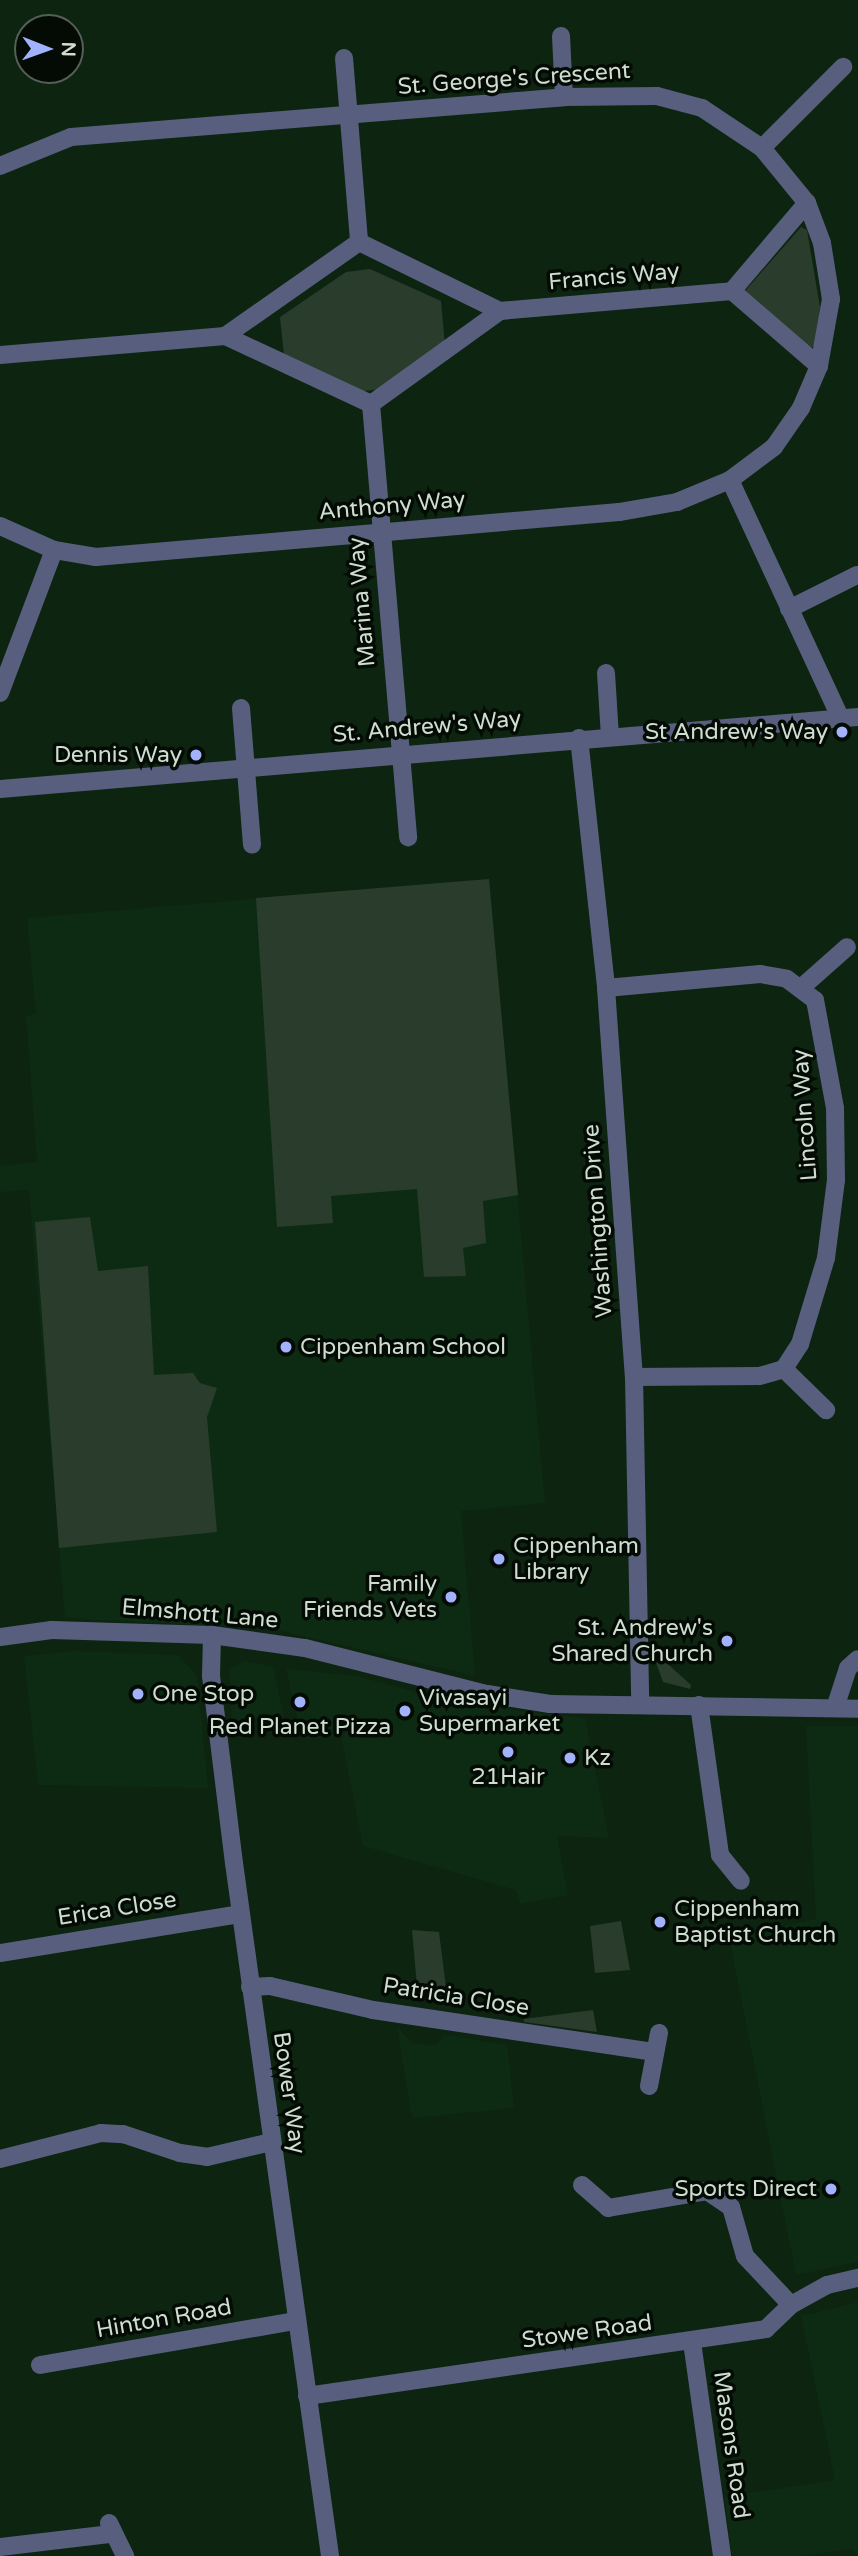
<!DOCTYPE html>
<html>
<head>
<meta charset="utf-8">
<style>
	body { margin:0 }
	#map { position:relative; width:858px; height:2556px; overflow:hidden; background:#0d2411; font-family:"Varela Round",sans-serif }
	div>[style] { position:absolute }
	[style*='--x'] { left:calc(var(--x)*1px); top:calc(var(--y)*1px); width:calc(var(--w)*1px); rotate:calc(var(--a)*1deg) }
	.built>* { inset:0; background:#0d2b13 }
	.green>* { inset:0; background:#2a3c2c }
	.minor>* { height:18px; margin:-9px; padding:0 9px; transform-origin:9px; border-radius:9px; background:#585f7e }
	.dots>* { width:19px; height:19px; translate:-50% -50%; box-sizing:border-box; border:4px solid #030b04; border-radius:50% }
	span { translate:-50% -50%; white-space:nowrap; text-align:center; line-height:1.15; -webkit-text-stroke:7px #030b04; paint-order:stroke }
	.street-label { font-size:23px; color:#cfddd0 }
	.poi-label { font-size:23px; color:#cfddd0 }
	.right { translate:-100% -50%; text-align:right }
	.left { translate:0 -50%; text-align:left }
	.north { position:absolute; left:14px; top:14px; width:70px; height:70px; box-sizing:border-box; background:#030b04; border:2px solid #555f56; border-radius:50%; rotate:91deg; font-size:19px; font-weight:700; line-height:28px; text-align:center; color:#cfddd0 }
	.north::after { content:''; display:block; margin:auto; width:24px; height:32px; background:#a2b2fd; clip-path:polygon(50% 0,100% 100%,50% 72%,0 100%) }
</style>
</head>
<body>
<div id="map">
	<div class="built">
		<i style="clip-path:polygon(489px 879px,545px 1503px,461px 1511px,475px 1676px,273px 1629px,65px 1618px,29px 1190px,0 1192px,0 1166px,37px 1162px,26px 1016px,36px 1014px,27px 918px)"></i>
		<i style="clip-path:polygon(74px 1651px,178px 1655px,197px 1676px,208px 1788px,38px 1785px,24px 1656px)"></i>
		<i style="clip-path:polygon(245px 1661px,273px 1667px,284px 1716px,226px 1722px,232px 1721px,229px 1669px)"></i>
		<i style="clip-path:polygon(286px 1669px,356px 1676px,464px 1705px,585px 1718px,609px 1838px,557px 1836px,568px 1895px,520px 1904px,516px 1890px,363px 1846px,341px 1736px,302px 1739px)"></i>
		<i style="clip-path:polygon(806px 1726px,858px 1726px,858px 2262px,796px 2275px,729px 1938px,816px 1919px)"></i>
		<i style="clip-path:polygon(397px 2027px,413px 2044px,437px 2045px,445px 2035px,507px 2045px,514px 2108px,412px 2118px)"></i>
		<i style="clip-path:polygon(858px 2302px,858px 2556px,852px 2549px,803px 2556px,732px 2556px,724px 2497px,835px 2480px,801px 2316px)"></i>
	</div>
	<div class="green">
		<i style="clip-path:polygon(801px 227px,807px 230px,820px 307px,817px 343px,808px 351px,744px 292px)"></i>
		<i style="clip-path:polygon(370px 269px,441px 301px,445px 346px,381px 389px,356px 392px,284px 356px,280px 317px,346px 272px)"></i>
		<i style="clip-path:polygon(489px 879px,518px 1195px,483px 1201px,486px 1243px,463px 1248px,466px 1276px,424px 1277px,417px 1189px,331px 1196px,333px 1223px,277px 1227px,256px 898px)"></i>
		<i style="clip-path:polygon(90px 1217px,98px 1271px,148px 1266px,154px 1375px,193px 1373px,200px 1383px,217px 1388px,207px 1417px,217px 1532px,59px 1548px,35px 1222px)"></i>
		<i style="clip-path:polygon(651px 1649px,691px 1685px,690px 1689px,663px 1682px)"></i>
		<i style="clip-path:polygon(621px 1921px,630px 1970px,595px 1973px,590px 1926px)"></i>
		<i style="clip-path:polygon(412px 1930px,439px 1932px,446px 1987px,417px 1986px)"></i>
		<i style="clip-path:polygon(593px 2010px,597px 2032px,524px 2022px,524px 2019px)"></i>
	</div>
	<div class="minor">
		<i style="--x:561;--y:36;--w:61;--a:87.2"></i>
		<i style="--x:344;--y:58;--w:185;--a:85.3"></i>
		<i style="--x:762;--y:148;--w:115;--a:-45"></i>
		<i style="--x:0;--y:166;--w:77;--a:-22.2"></i>
		<i style="--x:71;--y:137;--w:495;--a:-4.6"></i>
		<i style="--x:564;--y:97;--w:93;--a:-0.6"></i>
		<i style="--x:657;--y:96;--w:47;--a:14.9"></i>
		<i style="--x:702;--y:108;--w:72;--a:33.7"></i>
		<i style="--x:762;--y:148;--w:71;--a:50.7"></i>
		<i style="--x:807;--y:203;--w:43;--a:69.4"></i>
		<i style="--x:822;--y:243;--w:57;--a:80.9"></i>
		<i style="--x:831;--y:299;--w:68;--a:100.2"></i>
		<i style="--x:819;--y:366;--w:46;--a:113.2"></i>
		<i style="--x:801;--y:408;--w:47;--a:124.7"></i>
		<i style="--x:774;--y:447;--w:55;--a:143.1"></i>
		<i style="--x:730;--y:480;--w:57;--a:157.5"></i>
		<i style="--x:677;--y:502;--w:59;--a:170.2"></i>
		<i style="--x:619;--y:512;--w:525;--a:175.08"></i>
		<i style="--x:96;--y:557;--w:43;--a:-170.5"></i>
		<i style="--x:54;--y:550;--w:59;--a:-156"></i>
		<i style="--x:359;--y:242;--w:157;--a:26.1"></i>
		<i style="--x:500;--y:311;--w:159;--a:144.2"></i>
		<i style="--x:371;--y:404;--w:161;--a:-155"></i>
		<i style="--x:225;--y:336;--w:164;--a:-35"></i>
		<i style="--x:732;--y:291;--w:116;--a:-49.6"></i>
		<i style="--x:732;--y:291;--w:115;--a:40.8"></i>
		<i style="--x:500;--y:311;--w:233;--a:-4.9"></i>
		<i style="--x:0;--y:355;--w:226;--a:-4.8"></i>
		<i style="--x:371;--y:404;--w:435;--a:85.1"></i>
		<i style="--x:730;--y:480;--w:261;--a:65.1"></i>
		<i style="--x:789;--y:609;--w:76;--a:-26.6"></i>
		<i style="--x:606;--y:673;--w:63;--a:86.4"></i>
		<i style="--x:0;--y:693;--w:153;--a:-69.3"></i>
		<i style="--x:241;--y:708;--w:137;--a:85.4"></i>
		<i style="--x:579;--y:738;--w:251;--a:83.8"></i>
		<i style="--x:606;--y:988;--w:390;--a:85.9"></i>
		<i style="--x:634;--y:1377;--w:325;--a:88.9"></i>
		<i style="--x:0;--y:789;--w:861;--a:-4.8"></i>
		<i style="--x:802;--y:987;--w:60;--a:-41.6"></i>
		<i style="--x:606;--y:988;--w:155;--a:-5.2"></i>
		<i style="--x:760;--y:974;--w:27;--a:10"></i>
		<i style="--x:787;--y:979;--w:35;--a:37"></i>
		<i style="--x:815;--y:1000;--w:110;--a:79.5"></i>
		<i style="--x:835;--y:1108;--w:72;--a:89.2"></i>
		<i style="--x:836;--y:1180;--w:79;--a:97.3"></i>
		<i style="--x:826;--y:1258;--w:90;--a:106.8"></i>
		<i style="--x:800;--y:1344;--w:30;--a:123"></i>
		<i style="--x:784;--y:1369;--w:26;--a:164"></i>
		<i style="--x:759;--y:1376;--w:125;--a:179.5"></i>
		<i style="--x:784;--y:1369;--w:59;--a:44.3"></i>
		<i style="--x:212;--y:1635;--w:41;--a:91.4"></i>
		<i style="--x:211;--y:1676;--w:188;--a:83"></i>
		<i style="--x:234;--y:1863;--w:700;--a:82.11"></i>
		<i style="--x:0;--y:1637;--w:52;--a:-7.7"></i>
		<i style="--x:52;--y:1630;--w:160;--a:1.8"></i>
		<i style="--x:212;--y:1635;--w:94;--a:8"></i>
		<i style="--x:305;--y:1648;--w:188;--a:14.2"></i>
		<i style="--x:487;--y:1694;--w:64;--a:9"></i>
		<i style="--x:550;--y:1704;--w:308;--a:0.9"></i>
		<i style="--x:699;--y:1705;--w:151;--a:82"></i>
		<i style="--x:720;--y:1855;--w:33;--a:51"></i>
		<i style="--x:835;--y:1708;--w:42;--a:-72"></i>
		<i style="--x:848;--y:1668;--w:13;--a:-42"></i>
		<i style="--x:0;--y:1953;--w:244;--a:-9.2"></i>
		<i style="--x:250;--y:1987;--w:20;--a:-3"></i>
		<i style="--x:270;--y:1986;--w:106;--a:13.1"></i>
		<i style="--x:373;--y:2010;--w:285;--a:8.5"></i>
		<i style="--x:649;--y:2086;--w:54;--a:-79.3"></i>
		<i style="--x:0;--y:2159;--w:104;--a:-14.4"></i>
		<i style="--x:101;--y:2133;--w:22;--a:3"></i>
		<i style="--x:123;--y:2134;--w:60;--a:18.4"></i>
		<i style="--x:180;--y:2153;--w:27;--a:8"></i>
		<i style="--x:207;--y:2157;--w:66;--a:-13.2"></i>
		<i style="--x:582;--y:2185;--w:35;--a:41"></i>
		<i style="--x:608;--y:2208;--w:100;--a:-9.7"></i>
		<i style="--x:707;--y:2191;--w:29;--a:34"></i>
		<i style="--x:731;--y:2207;--w:51;--a:74.1"></i>
		<i style="--x:745;--y:2256;--w:67;--a:46.8"></i>
		<i style="--x:692;--y:2342;--w:216;--a:82"></i>
		<i style="--x:40;--y:2365;--w:260;--a:-9.8"></i>
		<i style="--x:307;--y:2396;--w:464;--a:-8.3"></i>
		<i style="--x:766;--y:2329;--w:35;--a:-44"></i>
		<i style="--x:791;--y:2305;--w:41;--a:-29.1"></i>
		<i style="--x:827;--y:2285;--w:32;--a:-13"></i>
		<i style="--x:109;--y:2523;--w:37;--a:64"></i>
		<i style="--x:0;--y:2547;--w:112;--a:-6.7"></i>
	</div>
	<div class="dots">
		<i style="left:842px;top:732px;background:#a2b2fd"></i>
		<i style="left:196px;top:755px;background:#a2b2fd"></i>
		<i style="left:286px;top:1347px;background:#a2b2fd"></i>
		<i style="left:499px;top:1559px;background:#a2b2fd"></i>
		<i style="left:451px;top:1597px;background:#a2b2fd"></i>
		<i style="left:727px;top:1641px;background:#a2b2fd"></i>
		<i style="left:138px;top:1694px;background:#a2b2fd"></i>
		<i style="left:300px;top:1702px;background:#a2b2fd"></i>
		<i style="left:405px;top:1711px;background:#a2b2fd"></i>
		<i style="left:508px;top:1752px;background:#a2b2fd"></i>
		<i style="left:570px;top:1758px;background:#a2b2fd"></i>
		<i style="left:660px;top:1922px;background:#a2b2fd"></i>
		<i style="left:831px;top:2189px;background:#a2b2fd"></i>
	</div>
	<div class="street-label">
		<span style="left:514px;top:79px;rotate:-4deg">St. George's Crescent</span>
		<span style="left:614px;top:277px;rotate:-5deg">Francis Way</span>
		<span style="left:392px;top:506px;rotate:-5deg">Anthony Way</span>
		<span style="left:362px;top:602px;rotate:-95deg">Marina Way</span>
		<span style="left:427px;top:727px;rotate:-5deg">St. Andrew's Way</span>
		<span style="left:805px;top:1115px;rotate:-94deg">Lincoln Way</span>
		<span style="left:598px;top:1221px;rotate:-94deg">Washington Drive</span>
		<span style="left:200px;top:1614px;rotate:5deg">Elmshott Lane</span>
		<span style="left:117px;top:1909px;rotate:-9deg">Erica Close</span>
		<span style="left:456px;top:1997px;rotate:9deg">Patricia Close</span>
		<span style="left:289px;top:2093px;rotate:82deg">Bower Way</span>
		<span style="left:164px;top:2319px;rotate:-10deg">Hinton Road</span>
		<span style="left:587px;top:2332px;rotate:-8deg">Stowe Road</span>
		<span style="left:731px;top:2445px;rotate:82deg">Masons Road</span>
	</div>
	<div class="poi-label">
		<span class="right" style="left:828px;top:732px">St Andrew's Way</span>
		<span class="right" style="left:182px;top:755px">Dennis Way</span>
		<span class="left" style="left:300px;top:1347px">Cippenham School</span>
		<span class="left" style="left:513px;top:1559px">Cippenham<br>Library</span>
		<span class="right" style="left:437px;top:1597px">Family<br>Friends Vets</span>
		<span class="right" style="left:713px;top:1641px">St. Andrew's<br>Shared Church</span>
		<span class="left" style="left:152px;top:1694px">One Stop</span>
		<span class="left" style="left:419px;top:1711px">Vivasayi<br>Supermarket</span>
		<span style="left:300px;top:1727px">Red Planet Pizza</span>
		<span class="left" style="left:584px;top:1758px">Kz</span>
		<span style="left:508px;top:1777px">21Hair</span>
		<span class="left" style="left:674px;top:1922px">Cippenham<br>Baptist Church</span>
		<span class="right" style="left:817px;top:2189px">Sports Direct</span>
	</div>
	<div class="north">N</div>
</div>
</body>
</html>
